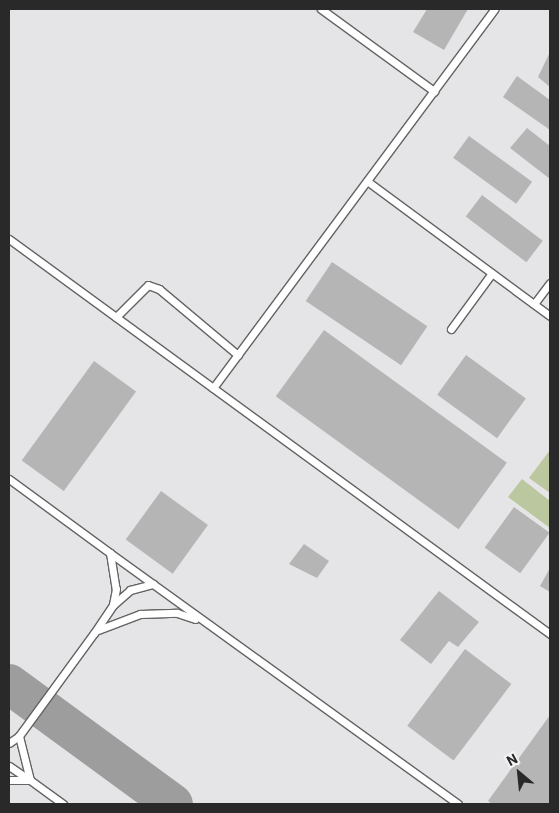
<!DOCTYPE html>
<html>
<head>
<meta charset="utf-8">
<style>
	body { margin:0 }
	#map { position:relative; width:559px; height:813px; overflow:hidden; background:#e5e5e7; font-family:Roboto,sans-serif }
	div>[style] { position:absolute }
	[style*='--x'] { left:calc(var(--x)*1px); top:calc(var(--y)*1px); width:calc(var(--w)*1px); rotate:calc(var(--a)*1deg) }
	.green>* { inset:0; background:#bbc79e }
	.taxiway>* { height:40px; margin:-20px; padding:0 20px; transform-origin:20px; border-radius:20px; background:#9d9d9e }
	.building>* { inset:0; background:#b6b5b6; transform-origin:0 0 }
	.roads { filter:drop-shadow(1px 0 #646465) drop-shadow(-1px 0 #646465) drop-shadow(0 1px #646465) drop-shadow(0 -1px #646465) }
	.lane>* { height:7px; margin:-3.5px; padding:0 3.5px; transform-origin:3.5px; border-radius:3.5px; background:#fff }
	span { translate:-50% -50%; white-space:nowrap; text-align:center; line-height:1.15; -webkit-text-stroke:4.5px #f3f3f4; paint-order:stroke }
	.frame { position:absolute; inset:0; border:10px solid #292929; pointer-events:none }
	.north { position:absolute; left:494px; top:748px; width:50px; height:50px; -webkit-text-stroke:4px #f3f3f4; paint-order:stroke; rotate:332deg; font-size:14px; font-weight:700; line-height:20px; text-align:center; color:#292929 }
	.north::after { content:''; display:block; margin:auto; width:18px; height:22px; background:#292929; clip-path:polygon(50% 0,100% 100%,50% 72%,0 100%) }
</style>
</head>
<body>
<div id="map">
	<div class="green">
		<i style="clip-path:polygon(550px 450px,550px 493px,529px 478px)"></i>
		<i style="clip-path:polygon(522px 479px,550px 501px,550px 528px,508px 497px)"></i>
	</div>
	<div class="taxiway">
		<i style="--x:9;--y:684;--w:203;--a:36.2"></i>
	</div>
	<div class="building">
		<i style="clip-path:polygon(427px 9px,468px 9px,444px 50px,413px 32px)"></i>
		<i style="clip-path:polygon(550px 52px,550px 87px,538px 77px)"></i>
		<i style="clip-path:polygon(517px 76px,550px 100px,550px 130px,503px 97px)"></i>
		<i style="clip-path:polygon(527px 128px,550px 146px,550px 179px,510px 148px)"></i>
		<i style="left:469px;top:136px;width:78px;height:27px;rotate:36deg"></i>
		<i style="left:482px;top:195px;width:76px;height:27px;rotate:37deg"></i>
		<i style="left:332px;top:262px;width:115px;height:47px;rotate:34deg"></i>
		<i style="left:324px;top:330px;width:226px;height:82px;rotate:36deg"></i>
		<i style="left:466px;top:355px;width:74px;height:49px;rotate:36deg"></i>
		<i style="left:94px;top:361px;width:52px;height:123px;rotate:36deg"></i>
		<i style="left:161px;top:491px;width:58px;height:60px;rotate:36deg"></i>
		<i style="left:514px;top:507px;width:44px;height:50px;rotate:36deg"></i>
		<i style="clip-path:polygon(304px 544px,329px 561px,317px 578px,289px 564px)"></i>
		<i style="clip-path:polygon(550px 568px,550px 592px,540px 586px)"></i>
		<i style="clip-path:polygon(439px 591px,479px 622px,458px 647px,449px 641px,431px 664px,400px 640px)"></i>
		<i style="left:465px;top:649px;width:58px;height:96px;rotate:37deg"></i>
		<i style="clip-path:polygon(550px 715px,550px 804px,492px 804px,488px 801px)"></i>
	</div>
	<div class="roads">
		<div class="lane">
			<i style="--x:321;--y:9;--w:140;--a:36"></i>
			<i style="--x:367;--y:181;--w:227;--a:36.4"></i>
			<i style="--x:9;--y:239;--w:670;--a:36.13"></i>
			<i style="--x:534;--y:304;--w:26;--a:-53"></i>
			<i style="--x:116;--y:317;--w:45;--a:-45"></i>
			<i style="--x:148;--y:285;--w:12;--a:20"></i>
			<i style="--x:159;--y:289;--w:103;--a:39.9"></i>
			<i style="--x:451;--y:329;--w:69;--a:-53.8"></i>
			<i style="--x:213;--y:388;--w:472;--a:-53.4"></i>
			<i style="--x:9;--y:479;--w:125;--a:36.2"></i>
			<i style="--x:110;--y:553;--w:36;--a:81"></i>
			<i style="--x:116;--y:589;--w:16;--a:101"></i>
			<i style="--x:113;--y:605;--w:34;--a:124"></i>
			<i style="--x:94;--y:633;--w:127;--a:126.1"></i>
			<i style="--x:19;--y:736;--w:12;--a:145"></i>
			<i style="--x:110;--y:553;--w:429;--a:35.8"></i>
			<i style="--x:113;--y:605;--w:23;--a:-41"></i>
			<i style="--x:130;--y:590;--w:24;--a:-15"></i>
			<i style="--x:98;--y:630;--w:45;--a:-20.9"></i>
			<i style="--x:140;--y:614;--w:37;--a:-2"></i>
			<i style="--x:177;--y:613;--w:19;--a:18"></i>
			<i style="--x:19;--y:736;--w:45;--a:76"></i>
			<i style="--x:9;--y:766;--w:22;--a:34"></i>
			<i style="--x:9;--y:780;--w:21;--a:0"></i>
			<i style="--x:30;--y:780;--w:41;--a:36"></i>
		</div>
	</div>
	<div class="frame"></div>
	<div class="north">N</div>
</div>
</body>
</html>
